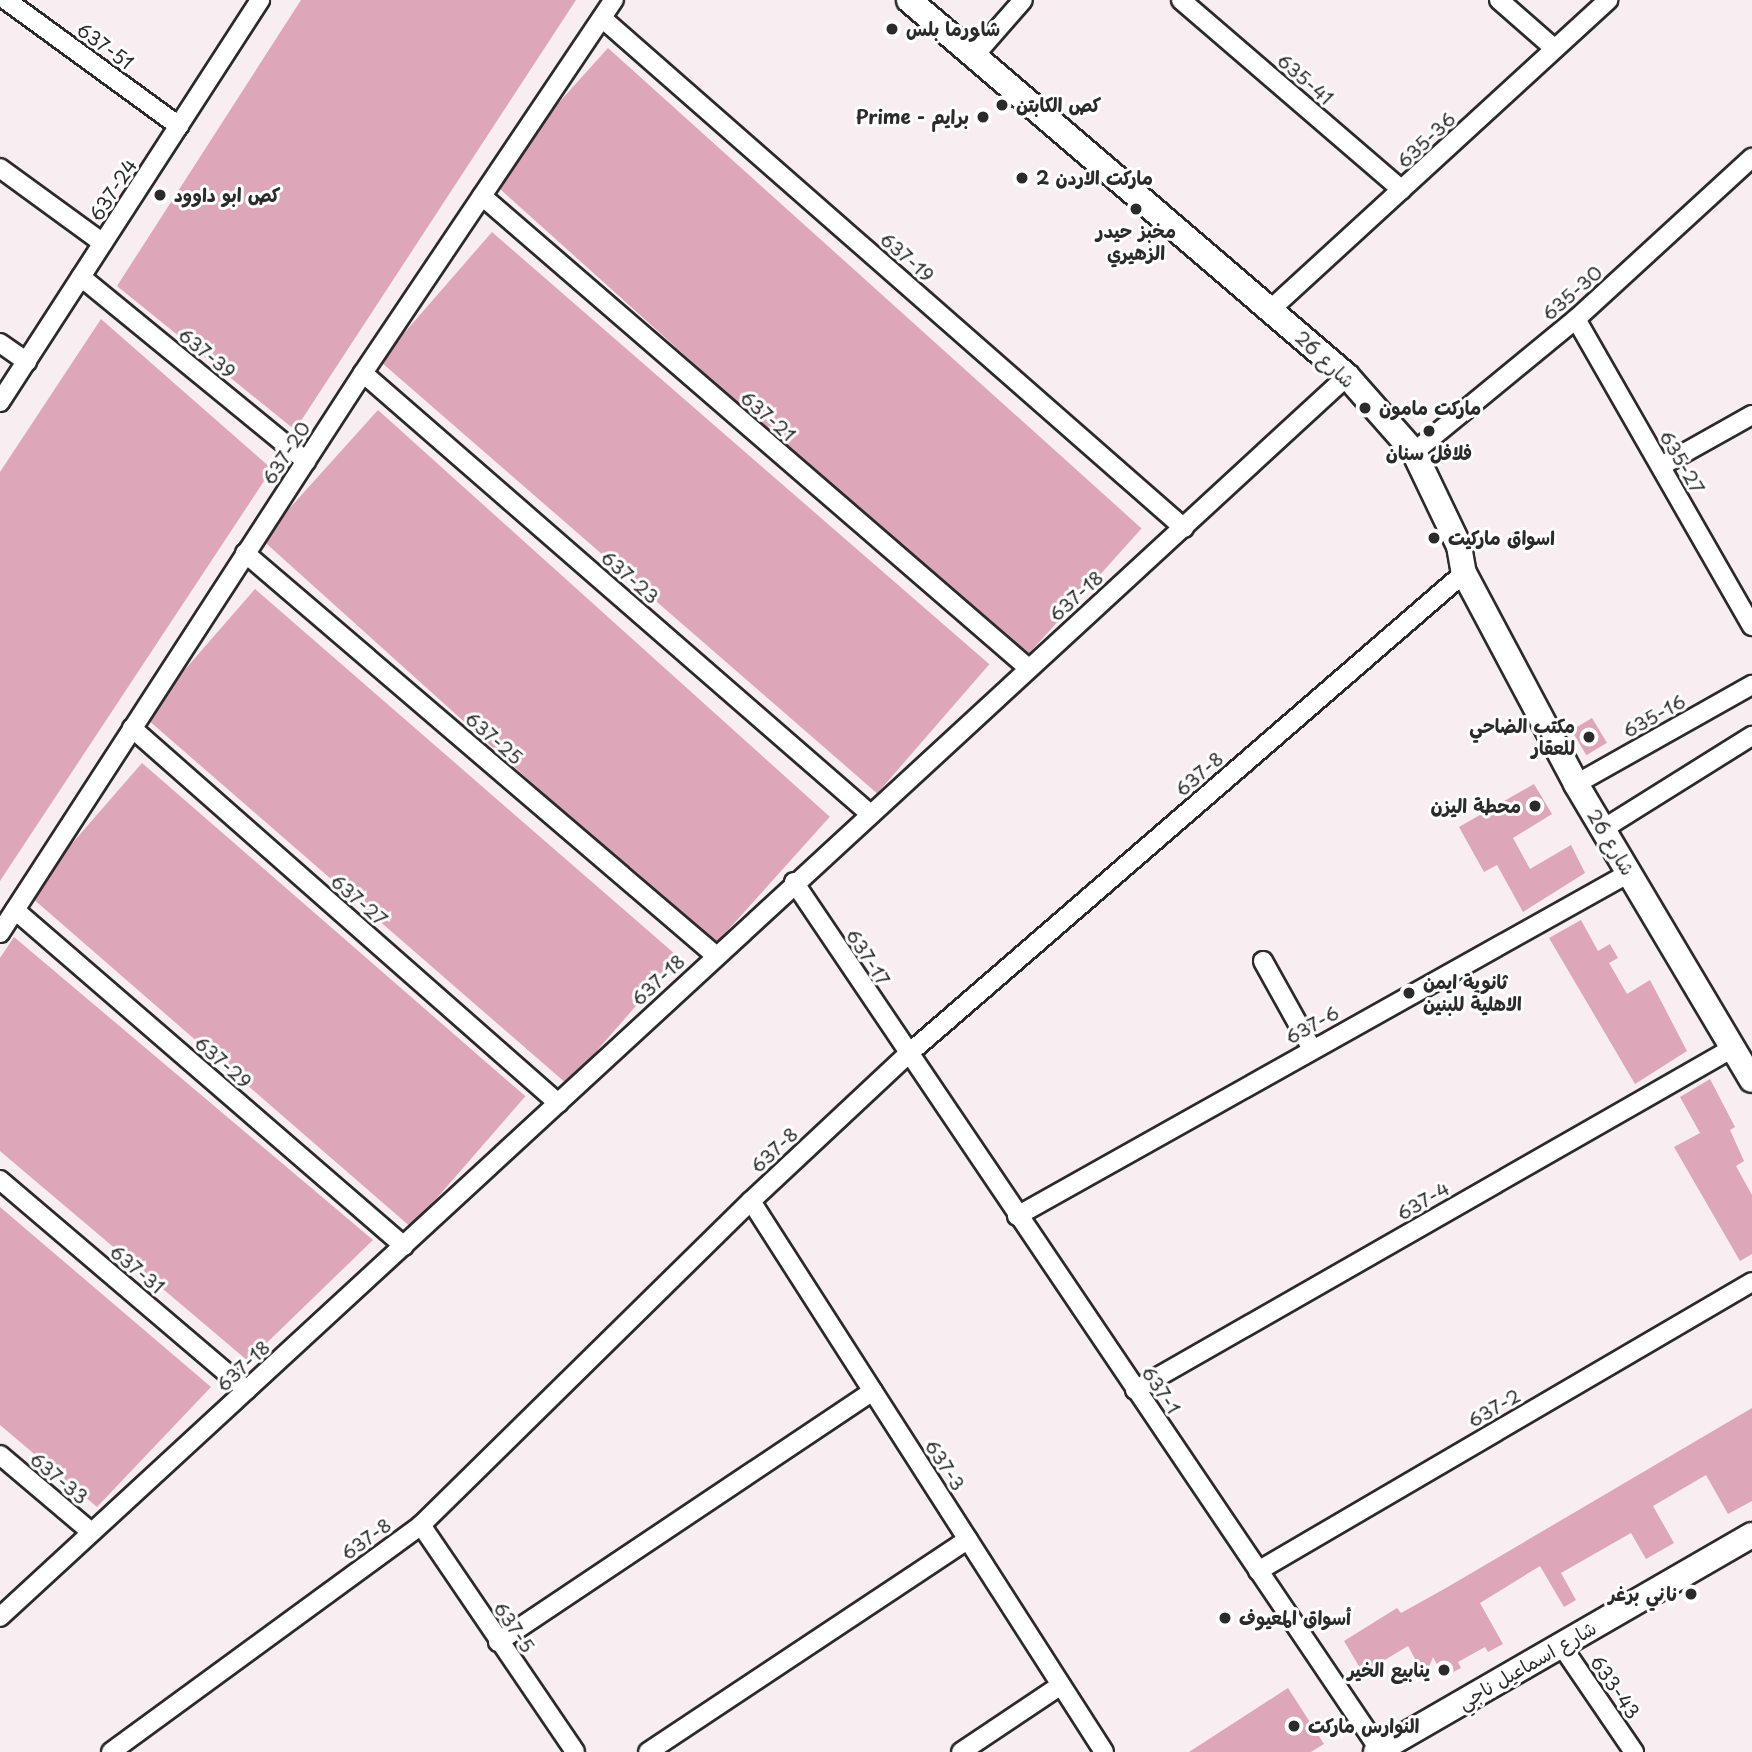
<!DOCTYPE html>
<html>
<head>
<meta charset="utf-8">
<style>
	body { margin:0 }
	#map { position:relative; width:1752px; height:1752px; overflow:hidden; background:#f8edf1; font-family:"Playpen Sans","Playpen Sans Arabic",sans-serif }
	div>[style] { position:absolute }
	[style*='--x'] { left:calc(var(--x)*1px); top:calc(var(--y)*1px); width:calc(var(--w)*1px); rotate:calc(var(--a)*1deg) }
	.building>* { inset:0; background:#dea6b9; transform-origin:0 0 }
	.roads { filter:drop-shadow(2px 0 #2b2b2b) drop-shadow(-2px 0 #2b2b2b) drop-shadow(0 2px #2b2b2b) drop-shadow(0 -2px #2b2b2b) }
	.street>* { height:18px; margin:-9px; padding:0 9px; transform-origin:9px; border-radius:9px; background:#fff }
	.secondary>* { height:24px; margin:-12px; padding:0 12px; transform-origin:12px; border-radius:12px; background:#fff }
	.dots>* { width:19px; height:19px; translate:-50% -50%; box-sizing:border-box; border:4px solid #fff; border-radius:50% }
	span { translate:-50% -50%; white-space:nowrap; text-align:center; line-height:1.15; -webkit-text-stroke:6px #fff; paint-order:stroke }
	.poi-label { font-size:19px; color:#2b2b2b; font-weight:700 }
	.left { translate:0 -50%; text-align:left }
	.right { translate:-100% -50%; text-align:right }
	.street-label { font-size:19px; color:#2b2b2b }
</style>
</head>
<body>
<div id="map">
	<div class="building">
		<i style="clip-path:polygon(301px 0,576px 0,295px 430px,117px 286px)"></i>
		<i style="left:608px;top:48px;width:718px;height:177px;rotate:42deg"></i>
		<i style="left:492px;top:232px;width:659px;height:171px;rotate:41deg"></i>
		<i style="clip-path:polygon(101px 319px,272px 469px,0 881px,0 472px)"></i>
		<i style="left:378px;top:410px;width:608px;height:174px;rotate:42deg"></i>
		<i style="left:255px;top:589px;width:561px;height:169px;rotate:41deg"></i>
		<i style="left:1592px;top:718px;width:29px;height:24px;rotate:59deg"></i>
		<i style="left:142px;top:763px;width:508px;height:174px;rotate:41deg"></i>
		<i style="clip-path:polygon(1534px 784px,1552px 814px,1513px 838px,1530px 869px,1571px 845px,1585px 873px,1523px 912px,1497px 865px,1484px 872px,1459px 827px)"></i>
		<i style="clip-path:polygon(1581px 920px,1598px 951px,1610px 944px,1618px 958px,1609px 963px,1627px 994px,1650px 980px,1687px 1051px,1635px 1084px,1549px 938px)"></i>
		<i style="clip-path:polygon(14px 937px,373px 1240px,248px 1361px,0 1151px,0 958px)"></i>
		<i style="clip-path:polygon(1710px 1079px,1735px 1127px,1730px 1130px,1744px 1161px,1736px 1166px,1752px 1195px,1752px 1254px,1740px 1261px,1674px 1147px,1700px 1133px,1680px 1097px)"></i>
		<i style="clip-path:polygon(0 1207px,211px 1387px,97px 1507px,0 1425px)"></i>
		<i style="clip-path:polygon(1752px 1408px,1752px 1501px,1728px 1514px,1706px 1475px,1653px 1506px,1674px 1543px,1646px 1559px,1631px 1533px,1561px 1573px,1576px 1600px,1564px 1607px,1540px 1566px,1480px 1603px,1503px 1644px,1488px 1652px,1485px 1647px,1458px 1662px,1461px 1668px,1444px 1677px,1433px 1657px,1425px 1677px,1408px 1646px,1363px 1673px,1344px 1641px,1397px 1608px,1401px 1613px,1446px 1588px)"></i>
		<i style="clip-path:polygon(1288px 1688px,1324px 1744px,1311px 1752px,1189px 1752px)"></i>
	</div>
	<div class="roads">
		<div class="street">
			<i style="--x:6;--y:0;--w:214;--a:36.1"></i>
			<i style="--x:1181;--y:0;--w:291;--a:40.7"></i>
			<i style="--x:1499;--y:0;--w:74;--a:41.2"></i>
			<i style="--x:602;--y:18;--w:774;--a:41.23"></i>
			<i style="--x:974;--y:56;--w:74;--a:-48.8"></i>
			<i style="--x:0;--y:168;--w:127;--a:36.1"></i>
			<i style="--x:482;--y:196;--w:720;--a:40.83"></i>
			<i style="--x:81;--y:277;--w:291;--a:39.3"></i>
			<i style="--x:1270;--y:310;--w:459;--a:-42.5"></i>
			<i style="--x:1576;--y:319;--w:354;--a:60.2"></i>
			<i style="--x:0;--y:343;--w:33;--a:35"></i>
			<i style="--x:363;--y:373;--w:671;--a:41.01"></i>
			<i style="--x:0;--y:402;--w:479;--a:-57.1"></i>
			<i style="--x:1414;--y:452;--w:210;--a:-39.4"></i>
			<i style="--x:1576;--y:319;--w:239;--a:-42.5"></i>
			<i style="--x:1661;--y:466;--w:104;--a:-29.3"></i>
			<i style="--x:245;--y:553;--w:618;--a:40.54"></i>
			<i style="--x:132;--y:728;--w:568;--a:41.36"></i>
			<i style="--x:1576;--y:784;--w:202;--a:-29.4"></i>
			<i style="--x:1603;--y:829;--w:176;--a:-32"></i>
			<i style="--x:794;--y:882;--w:1050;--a:55.99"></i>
			<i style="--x:15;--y:910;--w:514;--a:40.82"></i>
			<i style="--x:0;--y:933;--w:667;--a:-57.05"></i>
			<i style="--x:363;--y:373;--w:450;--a:-56.1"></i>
			<i style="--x:1263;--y:961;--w:101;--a:60.9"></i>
			<i style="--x:0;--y:1180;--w:324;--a:40.4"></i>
			<i style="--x:751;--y:1201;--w:654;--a:57.35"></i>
			<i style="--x:1017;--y:1216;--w:702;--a:-29.27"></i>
			<i style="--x:1135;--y:1390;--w:689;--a:-29.77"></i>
			<i style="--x:0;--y:1455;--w:119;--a:40.2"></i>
			<i style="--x:421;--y:1525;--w:274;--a:55.8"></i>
			<i style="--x:1258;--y:1571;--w:572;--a:-30.33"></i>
			<i style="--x:0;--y:1617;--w:1832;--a:-42.65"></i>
			<i style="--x:498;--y:1642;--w:451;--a:-33.8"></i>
			<i style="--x:1561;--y:1645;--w:130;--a:55.7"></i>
			<i style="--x:111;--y:1752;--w:384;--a:-36.2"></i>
			<i style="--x:421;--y:1525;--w:462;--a:-44.5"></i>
			<i style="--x:751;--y:1201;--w:214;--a:-43.1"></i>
			<i style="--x:907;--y:1055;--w:737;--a:-40.87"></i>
			<i style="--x:648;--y:1752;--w:384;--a:-33.6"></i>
			<i style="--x:961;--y:1752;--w:120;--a:-33.8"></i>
		</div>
		<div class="secondary">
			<i style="--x:909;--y:0;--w:577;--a:40.64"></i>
			<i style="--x:1347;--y:376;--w:101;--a:48.6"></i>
			<i style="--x:1414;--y:452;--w:104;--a:64.4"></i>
			<i style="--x:1459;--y:546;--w:27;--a:80"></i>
			<i style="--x:1464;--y:573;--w:239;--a:62"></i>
			<i style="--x:1576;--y:784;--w:344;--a:59.3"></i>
			<i style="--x:1376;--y:1752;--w:434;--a:-30"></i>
		</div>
	</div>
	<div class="dots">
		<i style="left:892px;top:29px;background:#2b2b2b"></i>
		<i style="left:1002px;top:105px;background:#2b2b2b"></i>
		<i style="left:983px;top:117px;background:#2b2b2b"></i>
		<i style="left:1022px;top:178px;background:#2b2b2b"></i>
		<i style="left:160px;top:195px;background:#2b2b2b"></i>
		<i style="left:1136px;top:209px;background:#2b2b2b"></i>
		<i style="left:1365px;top:408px;background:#2b2b2b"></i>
		<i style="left:1429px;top:431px;background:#2b2b2b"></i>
		<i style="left:1434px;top:538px;background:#2b2b2b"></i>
		<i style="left:1589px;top:737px;background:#2b2b2b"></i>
		<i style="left:1535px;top:806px;background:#2b2b2b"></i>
		<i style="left:1409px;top:993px;background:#2b2b2b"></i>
		<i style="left:1691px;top:1594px;background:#2b2b2b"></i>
		<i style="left:1225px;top:1618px;background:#2b2b2b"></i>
		<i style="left:1444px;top:1670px;background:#2b2b2b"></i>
		<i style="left:1294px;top:1726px;background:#2b2b2b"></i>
	</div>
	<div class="poi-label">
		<span class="left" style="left:906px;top:29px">شاورما بلس</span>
		<span class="left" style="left:1016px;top:105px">كص الكابتن</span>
		<span class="right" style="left:969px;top:117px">Prime - برايم</span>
		<span class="left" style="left:1036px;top:178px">ماركت الاردن 2</span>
		<span class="left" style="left:174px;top:195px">كص ابو داوود</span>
		<span style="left:1136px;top:242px">مخبز حيدر<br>الزهيري</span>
		<span class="left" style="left:1379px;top:408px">ماركت مامون</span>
		<span style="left:1429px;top:453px">فلافل سنان</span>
		<span class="left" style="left:1448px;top:538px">اسواق ماركيت</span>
		<span class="right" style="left:1575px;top:737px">مكتب الضاحي<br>للعقار</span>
		<span class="right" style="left:1521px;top:806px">محطة اليزن</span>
		<span class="left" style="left:1423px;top:993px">ثانوية ايمن<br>الاهلية للبنين</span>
		<span class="right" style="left:1677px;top:1594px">ناني برغر</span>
		<span class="left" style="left:1239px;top:1618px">أسواق المعيوف</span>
		<span class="right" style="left:1430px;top:1670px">ينابيع الخير</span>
		<span class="left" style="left:1308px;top:1726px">النوارس ماركت</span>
	</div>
	<div class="street-label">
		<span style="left:105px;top:46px;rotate:36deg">637-51</span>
		<span style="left:1305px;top:79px;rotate:41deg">635-41</span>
		<span style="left:1426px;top:140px;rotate:-43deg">635-36</span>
		<span style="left:113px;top:190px;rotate:-57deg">637-24</span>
		<span style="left:907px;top:257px;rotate:41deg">637-19</span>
		<span style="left:1572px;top:293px;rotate:-41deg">635-30</span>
		<span style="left:207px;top:353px;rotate:39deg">637-39</span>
		<span style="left:1325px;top:359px;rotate:43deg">شارع 26</span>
		<span style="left:768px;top:416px;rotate:41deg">637-21</span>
		<span style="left:286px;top:453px;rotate:-57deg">637-20</span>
		<span style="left:1682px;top:462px;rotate:60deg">635-27</span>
		<span style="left:630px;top:577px;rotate:41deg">637-23</span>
		<span style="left:1076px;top:596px;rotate:-42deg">637-18</span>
		<span style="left:1654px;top:716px;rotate:-29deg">635-16</span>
		<span style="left:494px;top:738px;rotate:41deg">637-25</span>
		<span style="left:1199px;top:774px;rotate:-41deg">637-8</span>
		<span style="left:1611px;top:842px;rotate:59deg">شارع 26</span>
		<span style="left:359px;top:900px;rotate:41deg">637-27</span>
		<span style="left:868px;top:957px;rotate:57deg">637-17</span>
		<span style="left:658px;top:980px;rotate:-43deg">637-18</span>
		<span style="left:1312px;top:1025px;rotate:-29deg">637-6</span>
		<span style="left:223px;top:1062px;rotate:41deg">637-29</span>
		<span style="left:774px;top:1150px;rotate:-43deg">637-8</span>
		<span style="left:1423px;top:1201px;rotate:-30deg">637-4</span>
		<span style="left:137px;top:1269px;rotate:40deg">637-31</span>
		<span style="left:243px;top:1366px;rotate:-43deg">637-18</span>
		<span style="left:1161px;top:1390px;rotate:56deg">637-1</span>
		<span style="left:1494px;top:1408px;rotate:-30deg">637-2</span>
		<span style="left:945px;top:1465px;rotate:57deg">637-3</span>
		<span style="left:59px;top:1478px;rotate:40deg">637-33</span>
		<span style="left:366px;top:1539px;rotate:-36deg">637-8</span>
		<span style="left:514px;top:1627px;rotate:56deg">637-5</span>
		<span style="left:1527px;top:1665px;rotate:-30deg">شارع اسماعيل ناجي</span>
		<span style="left:1615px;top:1687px;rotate:56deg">633-43</span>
	</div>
</div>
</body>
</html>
